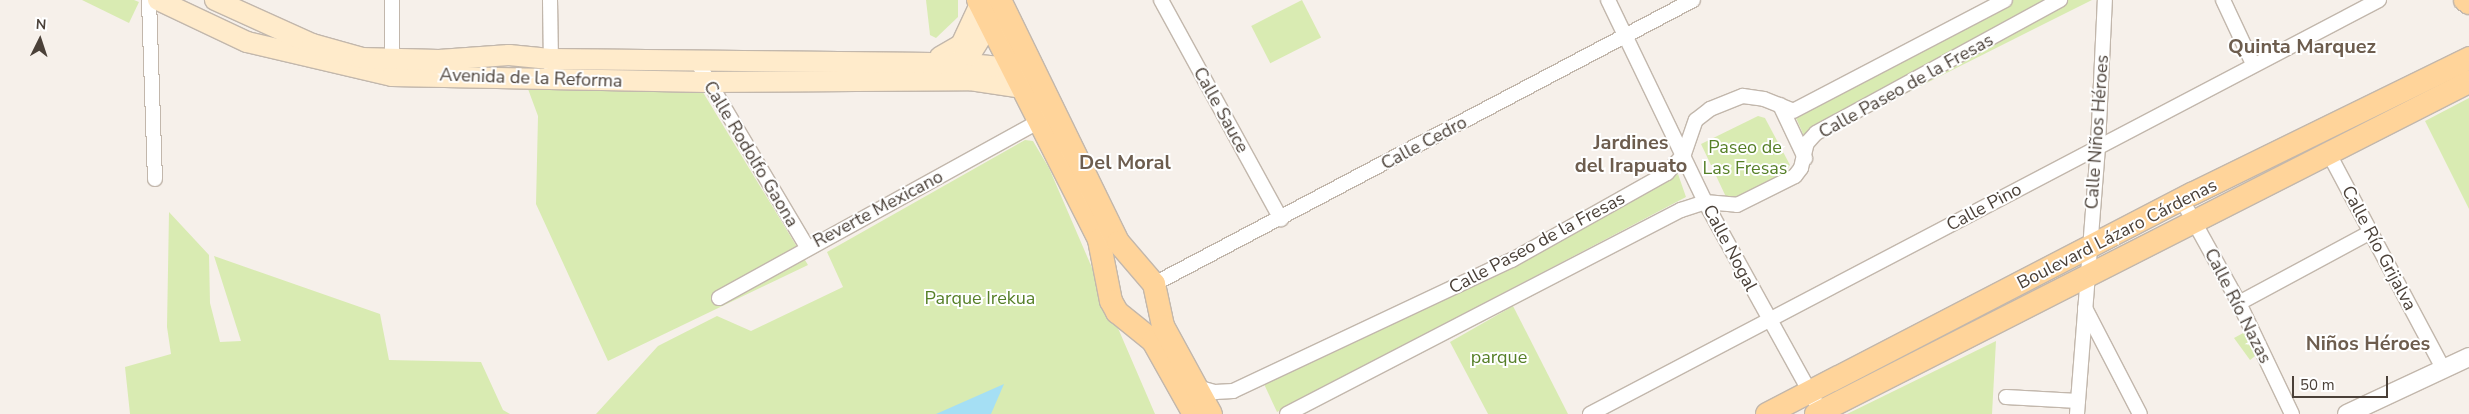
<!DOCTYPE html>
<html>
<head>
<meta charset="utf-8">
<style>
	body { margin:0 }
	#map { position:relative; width:2469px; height:414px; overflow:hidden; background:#f6f0ea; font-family:"Nunito Sans",sans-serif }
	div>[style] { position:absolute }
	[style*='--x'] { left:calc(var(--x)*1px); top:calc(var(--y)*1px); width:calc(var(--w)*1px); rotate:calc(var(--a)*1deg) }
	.green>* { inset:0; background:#d9ebb2; transform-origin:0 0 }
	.water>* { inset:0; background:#a5dff4 }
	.roads { filter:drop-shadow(1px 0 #c2b7ac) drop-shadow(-1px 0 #c2b7ac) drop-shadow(0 1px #c2b7ac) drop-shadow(0 -1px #c2b7ac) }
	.minor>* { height:14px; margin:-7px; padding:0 7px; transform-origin:7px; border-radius:7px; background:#fff }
	.tertiary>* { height:18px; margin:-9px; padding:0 9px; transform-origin:9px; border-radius:9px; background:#fff }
	.secondary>* { height:20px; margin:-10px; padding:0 10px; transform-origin:10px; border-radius:10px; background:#ffebcb }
	.primary>* { height:22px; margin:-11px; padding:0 11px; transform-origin:11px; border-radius:11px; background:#ffd49a }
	span { translate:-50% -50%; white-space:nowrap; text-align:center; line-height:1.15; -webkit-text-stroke:4px #fff; paint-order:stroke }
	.street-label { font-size:18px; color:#4a4038 }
	.park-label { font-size:18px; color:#557f27 }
	.quarter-label { font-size:20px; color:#6d5d4e; font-weight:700 }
	.north { position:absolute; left:15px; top:15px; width:50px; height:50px; -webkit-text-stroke:4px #fff; paint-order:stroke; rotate:4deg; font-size:14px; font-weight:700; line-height:20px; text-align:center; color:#4a4038 }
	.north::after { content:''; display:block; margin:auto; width:18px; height:22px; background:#4a4038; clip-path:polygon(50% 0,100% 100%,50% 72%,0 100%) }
	.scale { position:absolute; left:2292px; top:376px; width:96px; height:22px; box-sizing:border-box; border:2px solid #4a4038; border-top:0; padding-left:6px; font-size:15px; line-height:18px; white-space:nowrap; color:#4a4038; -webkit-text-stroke:4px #fff; paint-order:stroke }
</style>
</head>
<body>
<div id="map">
	<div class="green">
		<i style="clip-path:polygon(82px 0,134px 0,139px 2px,129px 23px)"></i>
		<i style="clip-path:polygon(926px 0,958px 0,958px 17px,936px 38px,930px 35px)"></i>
		<i style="left:1302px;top:0;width:42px;height:57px;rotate:63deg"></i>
		<i style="clip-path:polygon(2005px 0,2092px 0,1807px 143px,1793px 111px)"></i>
		<i style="clip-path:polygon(528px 89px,701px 89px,808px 265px,608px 361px,536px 204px,538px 116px)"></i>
		<i style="clip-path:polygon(2469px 98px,2469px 209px,2425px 121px)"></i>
		<i style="clip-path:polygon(1758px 116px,1765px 118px,1790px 165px,1784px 174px,1737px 200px,1727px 199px,1701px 144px)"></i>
		<i style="clip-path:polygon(1025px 140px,1033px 141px,1049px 168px,1155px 414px,596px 414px,658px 346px,717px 316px,751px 331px,843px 287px,827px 252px)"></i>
		<i style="clip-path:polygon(1678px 174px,1686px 197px,1277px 412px,1264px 384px)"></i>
		<i style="clip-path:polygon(169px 212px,209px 255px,210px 303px,220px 342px,241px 341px,214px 256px,380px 314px,389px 360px,481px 362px,503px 410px,510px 414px,130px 414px,125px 367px,171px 354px,167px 327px)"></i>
		<i style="clip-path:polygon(1513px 306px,1568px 414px,1488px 414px,1450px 342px)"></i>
		<i style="clip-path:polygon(2245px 332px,2259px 353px,2250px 360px,2234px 338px)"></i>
		<i style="clip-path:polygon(1996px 341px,1992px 414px,1847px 414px)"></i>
	</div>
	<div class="water">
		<i style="clip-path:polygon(1004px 384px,991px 414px,936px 414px)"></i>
	</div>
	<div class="roads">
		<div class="minor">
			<i style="--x:149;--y:0;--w:179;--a:88.1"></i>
			<i style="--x:550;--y:0;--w:67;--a:89.1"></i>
			<i style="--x:1161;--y:0;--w:250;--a:61.3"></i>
			<i style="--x:1608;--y:0;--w:224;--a:64.3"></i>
			<i style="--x:1705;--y:202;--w:242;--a:61.1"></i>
			<i style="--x:2223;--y:0;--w:71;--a:64.9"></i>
			<i style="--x:696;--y:60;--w:217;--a:59.3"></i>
			<i style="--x:392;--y:68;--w:68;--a:-90"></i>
			<i style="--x:1780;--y:105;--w:59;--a:64.7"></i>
			<i style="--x:2328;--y:152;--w:247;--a:62"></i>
			<i style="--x:2182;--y:200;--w:118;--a:61"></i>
			<i style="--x:2239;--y:303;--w:123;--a:64.5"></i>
			<i style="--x:1154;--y:284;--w:609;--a:-27.78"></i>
			<i style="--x:719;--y:298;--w:364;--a:-28.9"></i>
			<i style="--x:2239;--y:303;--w:150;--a:-28.3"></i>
			<i style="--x:2085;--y:308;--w:119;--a:62.6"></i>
			<i style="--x:1197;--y:387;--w:19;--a:16"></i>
			<i style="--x:1215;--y:392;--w:18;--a:-3"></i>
			<i style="--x:1233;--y:391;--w:308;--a:-25.2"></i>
			<i style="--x:1512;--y:260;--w:178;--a:-29.3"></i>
			<i style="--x:1667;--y:173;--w:25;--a:-48"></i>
			<i style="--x:1684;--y:154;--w:36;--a:-71"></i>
			<i style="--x:1696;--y:120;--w:18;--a:-38"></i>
			<i style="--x:1710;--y:109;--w:35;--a:-22"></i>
			<i style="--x:1743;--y:96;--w:21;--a:8"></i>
			<i style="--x:1764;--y:99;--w:31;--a:22"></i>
			<i style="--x:1793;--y:111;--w:239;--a:-27.6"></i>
			<i style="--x:2006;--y:397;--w:72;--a:3.2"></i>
			<i style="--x:1287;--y:414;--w:444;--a:-27.4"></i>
			<i style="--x:1681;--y:210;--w:25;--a:-18"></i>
			<i style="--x:1705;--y:202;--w:32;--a:5"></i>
			<i style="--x:1737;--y:205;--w:65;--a:-26.6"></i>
			<i style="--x:1795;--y:176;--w:10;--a:-53"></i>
			<i style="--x:1801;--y:168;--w:26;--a:-77"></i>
			<i style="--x:1807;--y:143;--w:13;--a:-48"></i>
			<i style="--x:1816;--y:133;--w:278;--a:-28.6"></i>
			<i style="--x:1590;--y:414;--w:891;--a:-27.69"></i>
			<i style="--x:2077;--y:414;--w:269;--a:-85.5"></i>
			<i style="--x:2098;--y:146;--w:146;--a:-87.3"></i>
		</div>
		<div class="tertiary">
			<i style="--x:2347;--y:414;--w:135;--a:-25"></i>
		</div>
		<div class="secondary">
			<i style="--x:158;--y:0;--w:98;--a:25.3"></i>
			<i style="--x:247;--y:42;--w:149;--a:13.2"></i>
			<i style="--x:392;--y:76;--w:315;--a:1.1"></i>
			<i style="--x:707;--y:82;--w:263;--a:-0.4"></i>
			<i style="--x:970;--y:80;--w:54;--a:8.6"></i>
			<i style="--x:215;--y:0;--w:107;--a:24.4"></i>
			<i style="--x:312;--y:44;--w:52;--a:15.6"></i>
			<i style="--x:362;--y:58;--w:77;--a:1.5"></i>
			<i style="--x:439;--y:60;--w:70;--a:-4.1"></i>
			<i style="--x:509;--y:55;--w:41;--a:5.6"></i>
			<i style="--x:550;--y:59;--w:407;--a:0.6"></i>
			<i style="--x:957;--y:63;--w:44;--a:5.2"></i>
			<i style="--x:1001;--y:67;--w:25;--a:16"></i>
			<i style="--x:940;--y:57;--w:24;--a:-30"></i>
			<i style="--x:961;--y:45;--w:50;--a:-65"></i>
			<i style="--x:953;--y:65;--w:20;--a:-30"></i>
			<i style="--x:970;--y:55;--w:49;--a:-58.2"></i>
		</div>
		<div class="primary">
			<i style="--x:978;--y:0;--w:269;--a:63.2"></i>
			<i style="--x:1099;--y:240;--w:62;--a:78.9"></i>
			<i style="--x:1111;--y:301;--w:13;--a:61"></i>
			<i style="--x:1117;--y:312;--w:46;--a:38.9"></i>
			<i style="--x:1153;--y:341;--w:84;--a:60.7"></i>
			<i style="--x:1000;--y:0;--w:269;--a:64"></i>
			<i style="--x:1118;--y:242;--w:55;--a:49.4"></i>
			<i style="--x:1154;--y:284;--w:43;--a:77.9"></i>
			<i style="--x:1163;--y:326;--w:100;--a:61.4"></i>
			<i style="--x:2465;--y:0;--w:5;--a:37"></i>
			<i style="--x:1767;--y:414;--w:479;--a:-27.4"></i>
			<i style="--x:2192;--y:194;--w:309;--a:-26.1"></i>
			<i style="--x:1816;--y:414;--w:733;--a:-26.95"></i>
		</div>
	</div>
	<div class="street-label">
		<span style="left:531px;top:78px;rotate:2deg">Avenida de la Reforma</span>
		<span style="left:1906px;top:86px;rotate:-29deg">Calle Paseo de la Fresas</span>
		<span style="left:1221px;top:110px;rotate:61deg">Calle Sauce</span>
		<span style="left:2097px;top:132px;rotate:-86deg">Calle Niños Héroes</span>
		<span style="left:1424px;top:143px;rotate:-28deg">Calle Cedro</span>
		<span style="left:751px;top:154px;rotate:59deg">Calle Rodolfo Gaona</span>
		<span style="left:1984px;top:207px;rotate:-28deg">Calle Pino</span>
		<span style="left:878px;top:209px;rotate:-28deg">Reverte Mexicano</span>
		<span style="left:2117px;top:234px;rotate:-27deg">Boulevard Lázaro Cárdenas</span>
		<span style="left:1537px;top:243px;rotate:-28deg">Calle Paseo de la Fresas</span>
		<span style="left:1730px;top:248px;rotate:62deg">Calle Nogal</span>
		<span style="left:2379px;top:248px;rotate:62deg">Calle Río Grijalva</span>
		<span style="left:2238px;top:306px;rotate:63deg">Calle Río Nazas</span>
	</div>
	<div class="park-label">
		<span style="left:1745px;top:158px">Paseo de<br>Las Fresas</span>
		<span style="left:980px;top:298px">Parque Irekua</span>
		<span style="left:1499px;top:357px">parque</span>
	</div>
	<div class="quarter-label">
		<span style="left:2302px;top:46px">Quinta Marquez</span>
		<span style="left:1631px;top:154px">Jardines<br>del Irapuato</span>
		<span style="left:1125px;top:162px">Del Moral</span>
		<span style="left:2368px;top:343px">Niños Héroes</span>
	</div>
	<div class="north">N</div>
	<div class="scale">50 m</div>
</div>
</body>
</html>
